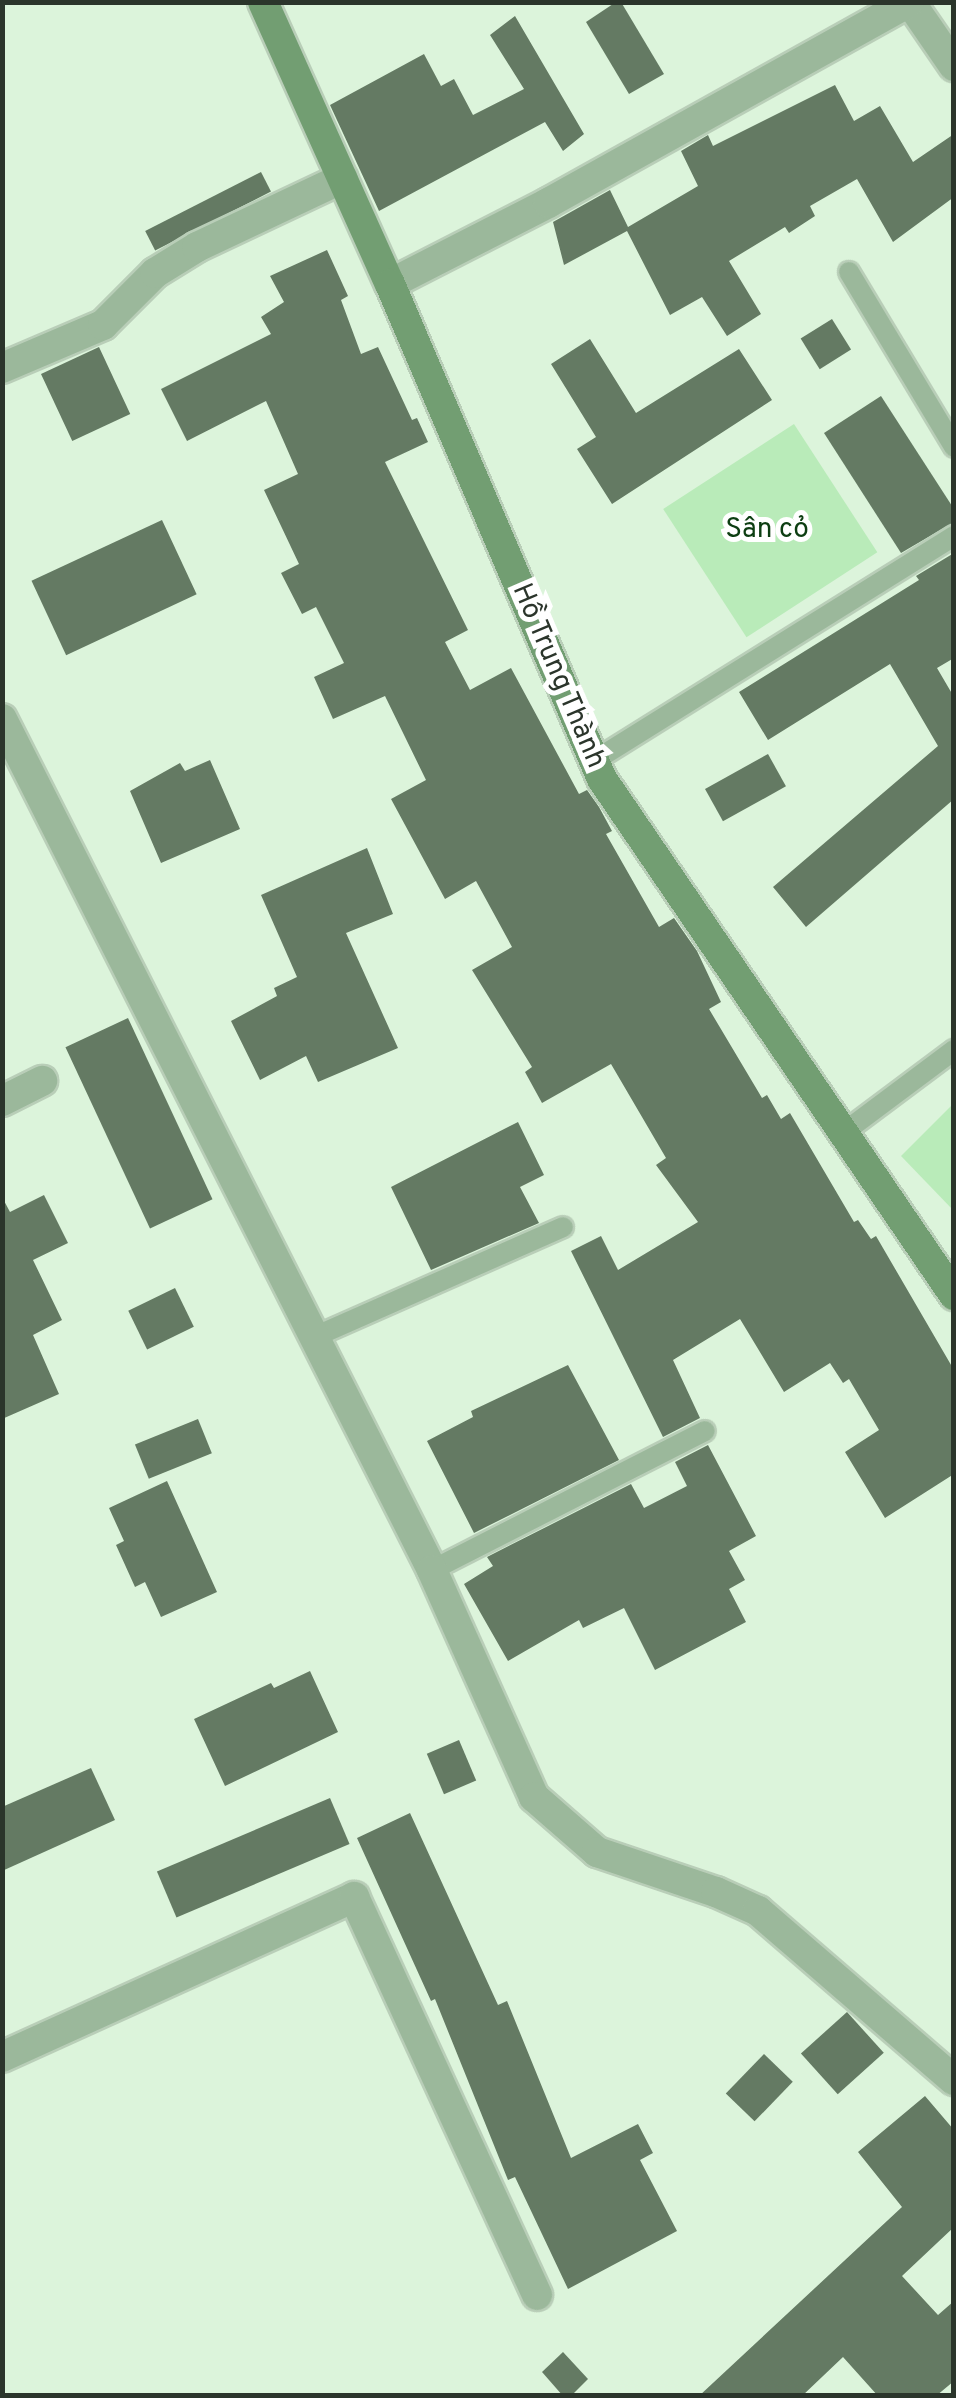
<!DOCTYPE html>
<html>
<head>
<meta charset="utf-8">
<style>
	body { margin:0 }
	#map { position:relative; width:956px; height:2398px; overflow:hidden; background:#dcf4db; font-family:Overpass,sans-serif }
	div>[style] { position:absolute }
	.green>* { inset:0; background:#b9ebb9; transform-origin:0 0 }
	.building>* { inset:0; background:#647a63; transform-origin:0 0 }
	.roads { filter:drop-shadow(2px 0 #b9ceb8) drop-shadow(-2px 0 #b9ceb8) drop-shadow(0 2px #b9ceb8) drop-shadow(0 -2px #b9ceb8) }
	.lane>* { height:20px; margin:-10px; padding:0 10px; transform-origin:10px; border-radius:10px; background:#9bb89b }
	.street>* { height:30px; margin:-15px; padding:0 15px; transform-origin:15px; border-radius:15px; background:#9bb89b }
	.secondary>* { height:30px; margin:-15px; padding:0 15px; transform-origin:15px; border-radius:15px; background:#729e72 }
	span { translate:-50% -50%; white-space:nowrap; text-align:center; line-height:1.15; -webkit-text-stroke:10px #fff; paint-order:stroke }
	.park-label { font-size:28px; color:#0d3e12 }
	.street-label { font-size:28px; color:#2b352b }
	.frame { position:absolute; inset:0; border:5px solid #2b352b; pointer-events:none }
</style>
</head>
<body>
<div id="map">
	<div class="green">
		<div style="left:794px;top:424px;width:153px;height:156px;rotate:57deg"></div>
		<div style="clip-path:polygon(953px 1104px,953px 1210px,901px 1156px)"></div>
	</div>
	<div class="building">
		<div style="clip-path:polygon(616px 2px,621px 2px,664px 74px,629px 94px,586px 22px)"></div>
		<div style="clip-path:polygon(515px 16px,584px 134px,563px 151px,545px 122px,379px 211px,330px 105px,424px 54px,441px 86px,454px 79px,473px 115px,524px 89px,490px 35px)"></div>
		<div style="clip-path:polygon(835px 85px,854px 121px,880px 106px,913px 162px,954px 134px,954px 197px,893px 242px,857px 179px,810px 206px,815px 216px,789px 233px,785px 227px,729px 261px,761px 314px,727px 336px,702px 297px,670px 315px,627px 231px,564px 265px,553px 222px,610px 190px,628px 227px,698px 186px,681px 151px,708px 135px,713px 146px)"></div>
		<div style="left:261px;top:172px;width:22px;height:130px;rotate:63deg"></div>
		<div style="clip-path:polygon(327px 250px,348px 296px,341px 300px,361px 354px,378px 347px,412px 420px,417px 418px,428px 442px,385px 462px,468px 630px,445px 642px,470px 690px,511px 668px,579px 794px,587px 790px,599px 807px,612px 831px,606px 834px,659px 927px,674px 918px,697px 951px,721px 1002px,709px 1009px,762px 1098px,767px 1095px,781px 1119px,790px 1113px,854px 1222px,858px 1220px,871px 1239px,876px 1236px,954px 1370px,954px 1474px,885px 1518px,845px 1452px,879px 1430px,849px 1379px,843px 1383px,830px 1363px,784px 1392px,740px 1319px,673px 1360px,700px 1418px,663px 1437px,571px 1251px,601px 1236px,618px 1270px,698px 1222px,656px 1165px,666px 1158px,611px 1064px,542px 1103px,525px 1072px,532px 1067px,472px 970px,512px 947px,476px 881px,445px 899px,391px 799px,426px 780px,385px 696px,333px 719px,314px 677px,344px 663px,316px 607px,302px 614px,281px 573px,299px 564px,264px 490px,298px 474px,266px 401px,187px 441px,161px 389px,271px 334px,261px 317px,284px 302px,270px 276px)"></div>
		<div style="left:832px;top:319px;width:36px;height:37px;rotate:58deg"></div>
		<div style="clip-path:polygon(590px 339px,636px 413px,739px 349px,772px 400px,612px 504px,577px 449px,596px 437px,551px 364px)"></div>
		<div style="left:99px;top:347px;width:74px;height:64px;rotate:65deg"></div>
		<div style="clip-path:polygon(881px 396px,954px 509px,954px 522px,901px 553px,824px 433px)"></div>
		<div style="left:162px;top:520px;width:82px;height:144px;rotate:65deg"></div>
		<div style="clip-path:polygon(954px 553px,954px 658px,937px 668px,954px 697px,954px 799px,806px 927px,773px 887px,938px 746px,890px 664px,768px 740px,739px 692px,919px 580px,916px 576px)"></div>
		<div style="left:768px;top:754px;width:37px;height:72px;rotate:61deg"></div>
		<div style="clip-path:polygon(210px 760px,240px 829px,161px 863px,130px 791px,180px 763px,185px 771px)"></div>
		<div style="clip-path:polygon(367px 848px,393px 914px,346px 933px,398px 1048px,318px 1082px,306px 1056px,260px 1080px,231px 1021px,277px 996px,274px 988px,297px 977px,261px 895px)"></div>
		<div style="left:128px;top:1018px;width:200px;height:69px;rotate:65deg"></div>
		<div style="clip-path:polygon(518px 1122px,544px 1175px,520px 1187px,539px 1223px,431px 1270px,391px 1187px)"></div>
		<div style="clip-path:polygon(44px 1195px,68px 1243px,33px 1260px,62px 1320px,33px 1335px,59px 1394px,2px 1419px,2px 1197px,10px 1212px)"></div>
		<div style="left:175px;top:1288px;width:43px;height:52px;rotate:64deg"></div>
		<div style="clip-path:polygon(568px 1365px,619px 1460px,474px 1533px,427px 1441px,473px 1417px,471px 1411px)"></div>
		<div style="left:198px;top:1419px;width:37px;height:68px;rotate:68deg"></div>
		<div style="clip-path:polygon(708px 1445px,756px 1536px,729px 1551px,745px 1580px,729px 1589px,746px 1622px,655px 1670px,624px 1608px,583px 1628px,579px 1620px,508px 1661px,464px 1584px,493px 1566px,487px 1557px,631px 1484px,644px 1508px,687px 1486px,675px 1462px)"></div>
		<div style="clip-path:polygon(167px 1481px,217px 1592px,161px 1617px,145px 1582px,135px 1587px,116px 1545px,124px 1541px,109px 1508px)"></div>
		<div style="clip-path:polygon(310px 1671px,338px 1732px,225px 1786px,194px 1719px,271px 1683px,274px 1688px)"></div>
		<div style="left:459px;top:1740px;width:44px;height:35px;rotate:67deg"></div>
		<div style="clip-path:polygon(91px 1768px,115px 1820px,2px 1871px,2px 1807px)"></div>
		<div style="left:330px;top:1798px;width:50px;height:188px;rotate:67deg"></div>
		<div style="clip-path:polygon(410px 1813px,498px 2005px,507px 2001px,571px 2158px,638px 2124px,653px 2153px,640px 2160px,677px 2231px,568px 2289px,515px 2177px,508px 2180px,435px 1999px,431px 2001px,357px 1838px)"></div>
		<div style="left:847px;top:2012px;width:55px;height:62px;rotate:48deg"></div>
		<div style="left:764px;top:2054px;width:40px;height:55px;rotate:44deg"></div>
		<div style="clip-path:polygon(925px 2096px,954px 2130px,954px 2227px,902px 2276px,938px 2315px,954px 2301px,954px 2381px,936px 2396px,878px 2396px,843px 2357px,802px 2396px,699px 2396px,902px 2207px,858px 2152px)"></div>
		<div style="clip-path:polygon(563px 2352px,588px 2379px,571px 2396px,563px 2396px,542px 2372px)"></div>
	</div>
	<div class="roads">
		<div class="lane">
			<div style="left:849px;top:272px;width:204px;rotate:59deg"></div>
			<div style="left:594px;top:761px;width:425px;rotate:-32deg"></div>
			<div style="left:843px;top:1133px;width:139px;rotate:-36.8deg"></div>
			<div style="left:314px;top:1337px;width:272px;rotate:-23.8deg"></div>
			<div style="left:432px;top:1570px;width:306px;rotate:-27deg"></div>
		</div>
		<div class="street">
			<div style="left:910px;top:2px;width:78px;rotate:55.5deg"></div>
			<div style="left:390px;top:284px;width:178px;rotate:-27.1deg"></div>
			<div style="left:548px;top:203px;width:413px;rotate:-29.1deg"></div>
			<div style="left:2px;top:368px;width:110px;rotate:-23.1deg"></div>
			<div style="left:103px;top:325px;width:74px;rotate:-45deg"></div>
			<div style="left:155px;top:273px;width:49px;rotate:-31.8deg"></div>
			<div style="left:197px;top:247px;width:161px;rotate:-25.3deg"></div>
			<div style="left:2px;top:719px;width:953px;rotate:63.19deg"></div>
			<div style="left:432px;top:1570px;width:249px;rotate:65.8deg"></div>
			<div style="left:534px;top:1797px;width:84px;rotate:41.1deg"></div>
			<div style="left:597px;top:1852px;width:126px;rotate:18.6deg"></div>
			<div style="left:716px;top:1892px;width:46px;rotate:24.3deg"></div>
			<div style="left:758px;top:1911px;width:259px;rotate:40.8deg"></div>
			<div style="left:2px;top:1101px;width:45px;rotate:-26.6deg"></div>
			<div style="left:2px;top:2057px;width:387px;rotate:-24.4deg"></div>
			<div style="left:354px;top:1897px;width:438px;rotate:65.3deg"></div>
		</div>
		<div class="secondary">
			<div style="left:263px;top:2px;width:309px;rotate:65.8deg"></div>
			<div style="left:390px;top:284px;width:538px;rotate:66.82deg"></div>
			<div style="left:602px;top:779px;width:625px;rotate:55.7deg"></div>
		</div>
	</div>
	<div class="park-label">
		<span style="left:767px;top:530px">Sân cỏ</span>
	</div>
	<div class="street-label">
		<span style="left:558px;top:676px;rotate:67deg">Hồ Trung Thành</span>
	</div>
	<div class="frame"></div>
</div>
</body>
</html>
